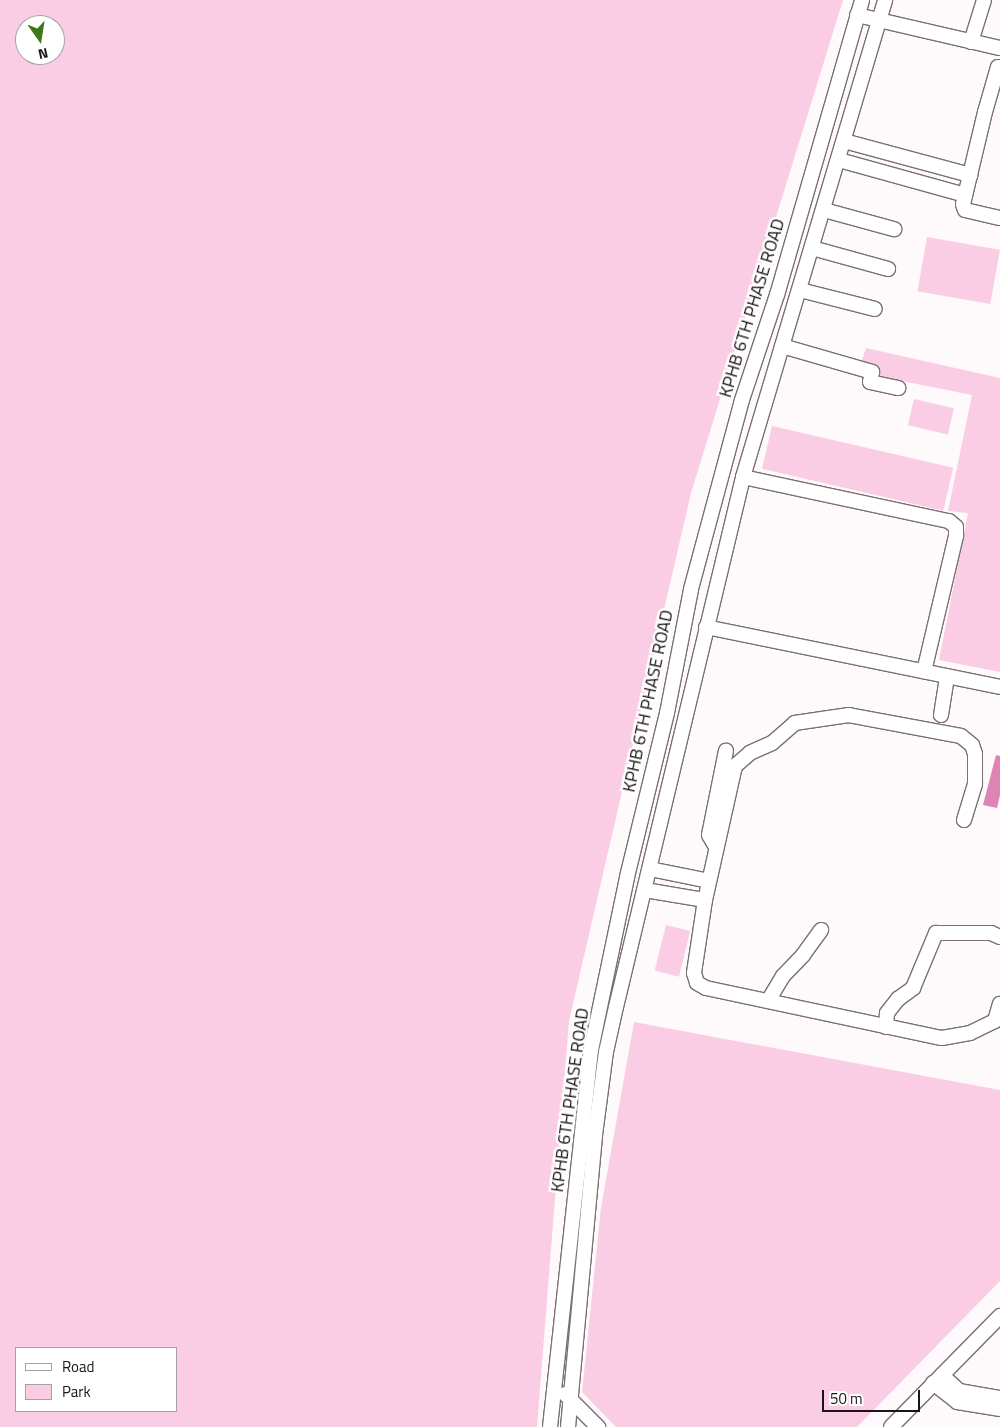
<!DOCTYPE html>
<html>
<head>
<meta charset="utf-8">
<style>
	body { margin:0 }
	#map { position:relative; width:1000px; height:1427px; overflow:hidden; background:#fef9fb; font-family:"Titillium Web",sans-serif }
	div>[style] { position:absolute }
	.green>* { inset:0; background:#facde4; transform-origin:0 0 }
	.water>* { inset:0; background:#de84b5 }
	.roads { filter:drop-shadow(1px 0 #796f74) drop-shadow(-1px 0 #796f74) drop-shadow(0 1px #796f74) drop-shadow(0 -1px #796f74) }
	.minor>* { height:14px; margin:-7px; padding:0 7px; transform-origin:7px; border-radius:7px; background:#fff }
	span { translate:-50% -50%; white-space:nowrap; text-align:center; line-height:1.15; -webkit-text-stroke:5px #fff; paint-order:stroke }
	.street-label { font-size:18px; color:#1a1618 }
	.legend { position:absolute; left:15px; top:1347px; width:162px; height:65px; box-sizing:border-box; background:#fff; border:1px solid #a3a2a3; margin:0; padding:6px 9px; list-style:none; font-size:15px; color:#1a1618 }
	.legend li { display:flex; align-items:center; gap:10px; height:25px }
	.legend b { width:25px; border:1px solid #a3a2a3 }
	.north { position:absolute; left:15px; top:15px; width:50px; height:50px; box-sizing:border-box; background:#fff; border:1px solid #a3a2a3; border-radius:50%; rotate:167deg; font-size:14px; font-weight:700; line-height:20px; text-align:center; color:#1a1618 }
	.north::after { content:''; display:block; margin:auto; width:18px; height:22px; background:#3b7a16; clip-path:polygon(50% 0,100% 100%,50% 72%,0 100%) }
	.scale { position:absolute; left:822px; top:1390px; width:98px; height:22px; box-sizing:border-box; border:2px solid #1a1618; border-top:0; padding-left:6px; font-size:15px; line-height:18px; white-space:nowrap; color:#1a1618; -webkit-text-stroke:4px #fff; paint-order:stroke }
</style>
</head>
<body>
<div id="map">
	<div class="green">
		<div style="clip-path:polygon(evenodd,0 0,843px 0,691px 493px,569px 1021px,537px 1427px,0 1427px,0 0,25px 25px,55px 25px,55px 55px,25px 55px,25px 25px,0 0,16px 1348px,176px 1348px,176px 1411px,16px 1411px,16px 1348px)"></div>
		<div style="left:927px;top:237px;width:74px;height:55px;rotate:10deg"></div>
		<div style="clip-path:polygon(866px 348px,1000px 378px,1000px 672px,939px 660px,968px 513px,948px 511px,972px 395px,877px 376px,878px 366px,861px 363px)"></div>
		<div style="left:914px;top:399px;width:41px;height:27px;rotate:13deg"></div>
		<div style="left:772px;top:426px;width:186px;height:44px;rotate:13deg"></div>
		<div style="left:666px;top:925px;width:25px;height:47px;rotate:14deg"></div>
		<div style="clip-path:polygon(634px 1022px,1000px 1090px,1000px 1281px,857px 1427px,616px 1427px,582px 1392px,601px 1208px)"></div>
	</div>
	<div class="water">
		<div style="clip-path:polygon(996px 755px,1000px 756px,1000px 795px,997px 808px,983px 805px)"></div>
	</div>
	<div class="roads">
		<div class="minor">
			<div style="left:857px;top:15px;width:147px;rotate:13deg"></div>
			<div style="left:971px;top:42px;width:44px;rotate:-72.8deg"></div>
			<div style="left:1000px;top:68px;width:2px;rotate:-153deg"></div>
			<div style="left:998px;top:67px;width:47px;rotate:106.1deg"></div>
			<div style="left:985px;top:112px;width:95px;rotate:103.4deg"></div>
			<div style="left:963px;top:204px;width:6px;rotate:72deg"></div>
			<div style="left:965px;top:210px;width:36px;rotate:13deg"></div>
			<div style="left:844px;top:141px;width:131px;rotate:15.1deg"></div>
			<div style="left:839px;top:160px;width:131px;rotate:15.5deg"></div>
			<div style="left:824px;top:210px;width:73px;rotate:15.2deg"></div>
			<div style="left:812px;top:248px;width:79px;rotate:15.4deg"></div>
			<div style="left:800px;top:290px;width:77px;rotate:14.2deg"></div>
			<div style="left:782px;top:346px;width:94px;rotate:16.1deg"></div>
			<div style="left:872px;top:372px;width:10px;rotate:101deg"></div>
			<div style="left:870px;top:382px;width:29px;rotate:12deg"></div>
			<div style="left:743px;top:477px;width:211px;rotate:12.1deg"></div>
			<div style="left:949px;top:521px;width:9px;rotate:41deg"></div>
			<div style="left:956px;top:527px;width:9px;rotate:90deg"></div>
			<div style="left:956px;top:536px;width:139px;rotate:103.3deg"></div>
			<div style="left:706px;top:627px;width:300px;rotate:11.5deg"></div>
			<div style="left:941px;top:715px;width:39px;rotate:-81deg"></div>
			<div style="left:964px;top:820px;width:38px;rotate:-73deg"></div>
			<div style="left:975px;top:784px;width:30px;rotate:-90deg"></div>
			<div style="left:975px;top:754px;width:9px;rotate:-108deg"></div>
			<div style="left:972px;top:745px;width:14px;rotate:-141deg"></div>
			<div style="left:961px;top:736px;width:114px;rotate:-169.4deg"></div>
			<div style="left:849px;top:715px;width:55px;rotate:171.6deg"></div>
			<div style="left:795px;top:723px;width:30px;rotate:139deg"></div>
			<div style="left:772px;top:743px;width:24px;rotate:156deg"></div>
			<div style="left:750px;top:753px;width:20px;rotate:139deg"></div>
			<div style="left:735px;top:766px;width:137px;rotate:102.6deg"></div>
			<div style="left:705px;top:900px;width:74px;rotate:98.6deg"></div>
			<div style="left:694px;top:973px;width:10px;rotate:73deg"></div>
			<div style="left:697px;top:983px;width:10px;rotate:29deg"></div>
			<div style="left:706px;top:988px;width:241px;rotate:12deg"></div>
			<div style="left:942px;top:1038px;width:28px;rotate:-10deg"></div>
			<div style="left:970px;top:1033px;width:28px;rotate:-26deg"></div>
			<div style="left:995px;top:1021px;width:18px;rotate:-74deg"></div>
			<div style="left:716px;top:847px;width:14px;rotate:-120deg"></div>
			<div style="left:709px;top:835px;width:86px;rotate:-78.6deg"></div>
			<div style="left:650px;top:869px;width:60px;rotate:11.5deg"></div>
			<div style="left:645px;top:890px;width:61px;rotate:9.5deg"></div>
			<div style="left:768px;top:1001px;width:29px;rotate:-59deg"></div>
			<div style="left:783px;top:976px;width:29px;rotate:-46deg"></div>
			<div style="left:803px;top:955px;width:31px;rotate:-54deg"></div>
			<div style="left:886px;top:1027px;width:14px;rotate:-86deg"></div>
			<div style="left:887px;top:1013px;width:18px;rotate:-52deg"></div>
			<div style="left:898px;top:999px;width:19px;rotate:-36deg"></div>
			<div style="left:913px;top:988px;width:60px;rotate:-67.3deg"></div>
			<div style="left:936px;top:933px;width:55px"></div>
			<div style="left:991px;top:933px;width:10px;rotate:24deg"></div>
			<div style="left:942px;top:1375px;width:23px;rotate:43deg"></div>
			<div style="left:959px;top:1391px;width:42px;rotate:9.7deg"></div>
			<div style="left:933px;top:1383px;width:31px;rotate:38deg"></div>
			<div style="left:957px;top:1402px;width:44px;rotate:9.2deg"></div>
			<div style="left:565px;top:1394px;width:47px;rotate:45deg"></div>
			<div style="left:550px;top:1427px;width:379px;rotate:-83.8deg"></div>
			<div style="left:591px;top:1050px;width:177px;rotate:-78.2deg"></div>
			<div style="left:627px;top:877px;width:169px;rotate:-76.3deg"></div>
			<div style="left:667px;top:713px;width:126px;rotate:-79deg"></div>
			<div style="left:691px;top:589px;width:196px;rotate:-74.9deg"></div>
			<div style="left:742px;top:400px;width:111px;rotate:-71.6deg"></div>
			<div style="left:777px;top:295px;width:307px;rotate:-73.9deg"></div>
			<div style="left:568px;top:1427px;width:293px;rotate:-84.7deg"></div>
			<div style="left:595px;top:1135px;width:84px;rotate:-82.5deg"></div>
			<div style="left:606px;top:1052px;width:46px;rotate:-77.5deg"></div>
			<div style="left:616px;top:1007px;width:545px;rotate:-76.52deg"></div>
			<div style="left:743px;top:477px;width:498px;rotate:-73.4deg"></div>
			<div style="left:891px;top:1427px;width:156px;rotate:-45.5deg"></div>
		</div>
	</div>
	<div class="street-label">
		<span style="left:752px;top:308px;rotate:-73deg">KPHB 6TH PHASE ROAD</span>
		<span style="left:648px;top:701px;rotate:-78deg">KPHB 6TH PHASE ROAD</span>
		<span style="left:570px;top:1100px;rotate:-82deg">KPHB 6TH PHASE ROAD</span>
	</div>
	<ul class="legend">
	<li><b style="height:6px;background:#fff"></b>Road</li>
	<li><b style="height:14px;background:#facde4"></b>Park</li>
	</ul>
	<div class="north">N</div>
	<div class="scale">50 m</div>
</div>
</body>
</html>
